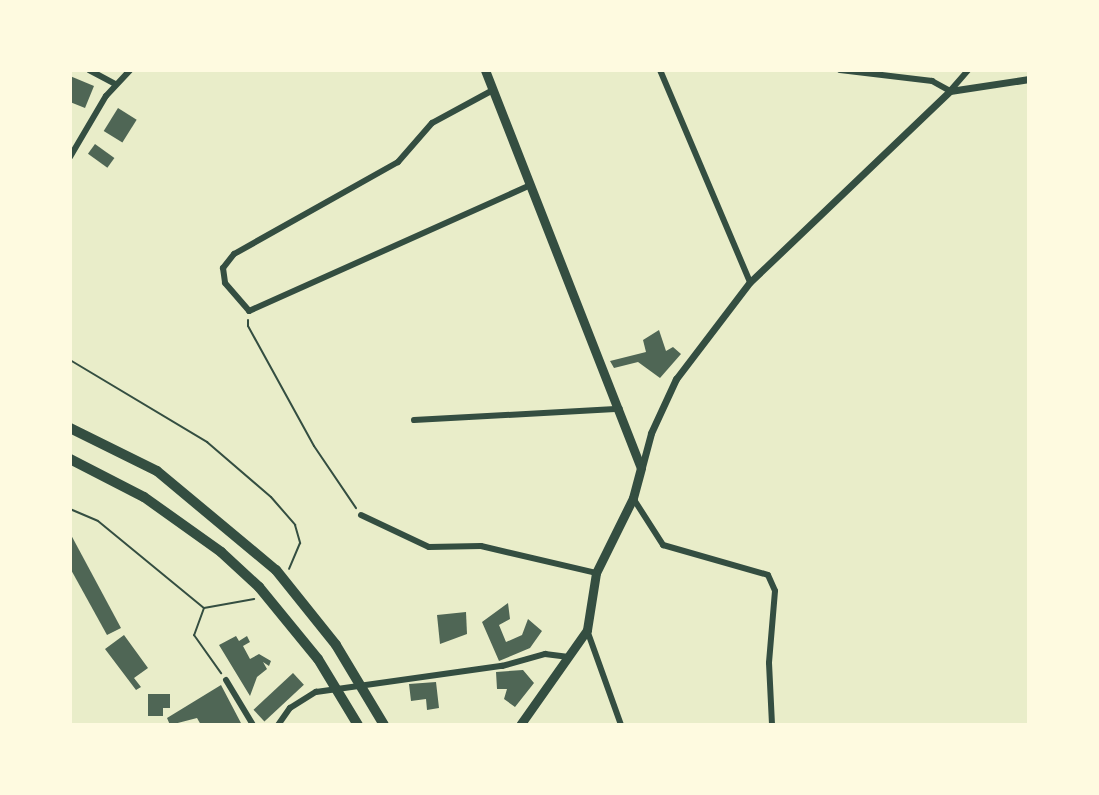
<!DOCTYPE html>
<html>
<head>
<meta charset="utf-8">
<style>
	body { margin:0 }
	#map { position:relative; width:1099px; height:795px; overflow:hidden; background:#e9edc9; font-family:Lato,sans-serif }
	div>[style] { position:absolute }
	.building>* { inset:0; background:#4f6655; transform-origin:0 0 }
	.path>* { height:2px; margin:-1px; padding:0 1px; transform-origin:1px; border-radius:1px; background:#344e41 }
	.minor>* { height:6px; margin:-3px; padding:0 3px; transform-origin:3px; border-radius:3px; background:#344e41 }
	.tertiary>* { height:7px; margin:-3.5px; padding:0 3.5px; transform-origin:3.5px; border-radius:3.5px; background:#344e41 }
	.secondary>* { height:9px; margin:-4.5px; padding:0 4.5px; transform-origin:4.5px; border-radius:4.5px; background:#344e41 }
	.motorway>* { height:10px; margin:-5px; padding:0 5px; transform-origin:5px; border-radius:5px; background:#344e41 }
	span { translate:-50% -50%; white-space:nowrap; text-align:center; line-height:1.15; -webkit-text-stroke:5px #fefae0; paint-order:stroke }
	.frame { position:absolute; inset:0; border:72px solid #fefae0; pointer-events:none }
</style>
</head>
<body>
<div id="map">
	<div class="building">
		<div style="clip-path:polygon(70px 76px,94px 86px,85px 108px,70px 102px)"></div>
		<div style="left:118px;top:108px;width:22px;height:27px;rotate:32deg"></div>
		<div style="left:95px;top:144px;width:24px;height:12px;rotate:36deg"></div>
		<div style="clip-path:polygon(659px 330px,666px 351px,673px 347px,681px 354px,660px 378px,638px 362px,614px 368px,610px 361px,646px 352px,643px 340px)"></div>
		<div style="clip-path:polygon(70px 533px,121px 628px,107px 635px,70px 568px)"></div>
		<div style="clip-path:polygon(508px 603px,510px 619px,499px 625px,506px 642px,522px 635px,528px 619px,542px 631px,530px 648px,499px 661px,482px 622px)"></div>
		<div style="clip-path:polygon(466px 612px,467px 634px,440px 644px,437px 615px)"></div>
		<div style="clip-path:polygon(124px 635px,148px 668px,134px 678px,141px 687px,136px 690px,105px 649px)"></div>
		<div style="clip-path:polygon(236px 636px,239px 641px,247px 636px,250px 642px,243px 646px,250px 659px,259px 654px,271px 661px,269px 666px,263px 662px,267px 669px,257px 677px,250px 696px,219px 645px)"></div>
		<div style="clip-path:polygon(523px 670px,534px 683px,515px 707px,504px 699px,507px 689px,497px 689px,496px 672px)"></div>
		<div style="left:293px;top:673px;width:16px;height:54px;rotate:47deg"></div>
		<div style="clip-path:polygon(436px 682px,439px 708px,427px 710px,426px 699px,411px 701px,409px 684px)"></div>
		<div style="clip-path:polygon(221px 685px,242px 725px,201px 725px,197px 718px,170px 725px,167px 718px)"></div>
		<div style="clip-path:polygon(148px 694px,170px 694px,170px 708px,163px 708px,163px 716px,148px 716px)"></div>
	</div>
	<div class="path">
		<div style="left:248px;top:320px;width:6px;rotate:90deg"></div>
		<div style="left:248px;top:326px;width:137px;rotate:61.2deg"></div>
		<div style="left:314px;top:446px;width:75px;rotate:55.9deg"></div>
		<div style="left:70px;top:360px;width:160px;rotate:30.9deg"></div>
		<div style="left:207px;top:442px;width:84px;rotate:40.7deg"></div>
		<div style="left:271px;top:497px;width:37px;rotate:49deg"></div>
		<div style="left:295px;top:525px;width:19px;rotate:74deg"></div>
		<div style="left:300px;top:543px;width:28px;rotate:113deg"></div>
		<div style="left:70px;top:509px;width:30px;rotate:23deg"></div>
		<div style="left:98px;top:521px;width:137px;rotate:39.4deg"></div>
		<div style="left:204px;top:608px;width:29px;rotate:110deg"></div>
		<div style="left:194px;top:635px;width:47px;rotate:54.6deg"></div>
		<div style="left:204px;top:608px;width:51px;rotate:-10.2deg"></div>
	</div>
	<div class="minor">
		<div style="left:89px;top:70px;width:30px;rotate:28deg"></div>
		<div style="left:660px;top:70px;width:230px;rotate:67deg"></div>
		<div style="left:840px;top:70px;width:93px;rotate:6.8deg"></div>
		<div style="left:932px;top:81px;width:21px;rotate:29deg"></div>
		<div style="left:950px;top:91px;width:28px;rotate:-49deg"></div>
		<div style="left:493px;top:90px;width:69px;rotate:151.6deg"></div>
		<div style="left:432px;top:123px;width:52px;rotate:131.1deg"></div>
		<div style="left:398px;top:162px;width:188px;rotate:150.7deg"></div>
		<div style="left:234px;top:254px;width:18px;rotate:128deg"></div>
		<div style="left:223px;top:268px;width:15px;rotate:82deg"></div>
		<div style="left:225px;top:283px;width:37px;rotate:49deg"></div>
		<div style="left:249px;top:311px;width:309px;rotate:-24.1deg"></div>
		<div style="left:70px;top:157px;width:71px;rotate:-59.5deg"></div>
		<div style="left:106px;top:96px;width:35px;rotate:-47deg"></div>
		<div style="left:414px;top:420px;width:206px;rotate:-3.1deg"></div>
		<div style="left:633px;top:498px;width:56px;rotate:57.4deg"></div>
		<div style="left:663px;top:545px;width:109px;rotate:15.9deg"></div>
		<div style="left:768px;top:575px;width:17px;rotate:66deg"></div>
		<div style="left:775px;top:591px;width:72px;rotate:94.8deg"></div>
		<div style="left:769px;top:663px;width:62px;rotate:87.2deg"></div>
		<div style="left:361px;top:515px;width:75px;rotate:25.2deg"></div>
		<div style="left:429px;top:547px;width:52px;rotate:-1.1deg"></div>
		<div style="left:481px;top:546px;width:118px;rotate:13.2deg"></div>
		<div style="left:587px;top:630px;width:101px;rotate:70.3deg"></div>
		<div style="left:226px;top:680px;width:52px;rotate:59deg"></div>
		<div style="left:278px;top:725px;width:21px;rotate:-55deg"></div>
		<div style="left:290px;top:708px;width:31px;rotate:-32deg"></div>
		<div style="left:316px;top:692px;width:188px;rotate:-8deg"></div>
		<div style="left:502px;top:666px;width:45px;rotate:-15.6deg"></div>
		<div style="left:545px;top:654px;width:24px;rotate:7deg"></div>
	</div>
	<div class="tertiary">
		<div style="left:642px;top:467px;width:35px;rotate:-75deg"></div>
		<div style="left:651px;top:433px;width:60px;rotate:-65.2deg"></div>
		<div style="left:676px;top:379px;width:122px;rotate:-52.7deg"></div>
		<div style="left:750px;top:282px;width:277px;rotate:-43.7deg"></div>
		<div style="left:950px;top:91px;width:80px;rotate:-8.6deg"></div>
	</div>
	<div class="secondary">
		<div style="left:485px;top:70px;width:427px;rotate:68.6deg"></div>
		<div style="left:641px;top:468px;width:31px;rotate:105deg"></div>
		<div style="left:633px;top:498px;width:84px;rotate:116.3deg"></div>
		<div style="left:596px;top:573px;width:58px;rotate:99deg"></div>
		<div style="left:587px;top:630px;width:116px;rotate:125.2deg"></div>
	</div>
	<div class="motorway">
		<div style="left:70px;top:428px;width:97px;rotate:26.3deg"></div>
		<div style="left:157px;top:471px;width:155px;rotate:39.8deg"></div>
		<div style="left:276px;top:570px;width:96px;rotate:51.3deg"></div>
		<div style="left:336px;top:645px;width:93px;rotate:59deg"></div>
		<div style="left:70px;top:459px;width:83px;rotate:27.2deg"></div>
		<div style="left:144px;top:497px;width:95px;rotate:35.5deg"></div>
		<div style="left:221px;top:552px;width:52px;rotate:42.6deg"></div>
		<div style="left:259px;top:587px;width:93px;rotate:50.7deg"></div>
		<div style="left:318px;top:659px;width:77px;rotate:58.8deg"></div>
	</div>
	<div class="frame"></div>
</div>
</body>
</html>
